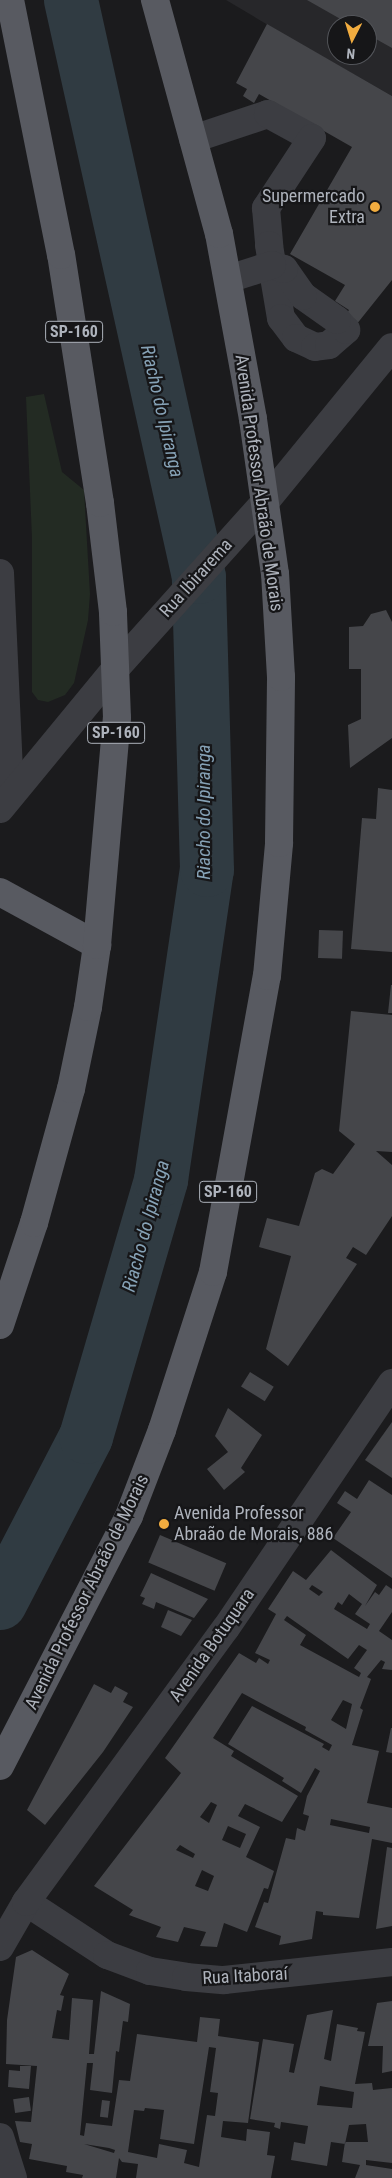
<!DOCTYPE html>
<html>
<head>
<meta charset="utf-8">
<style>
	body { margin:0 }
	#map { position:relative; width:392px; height:2178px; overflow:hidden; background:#1b1b1d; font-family:"Roboto Condensed",sans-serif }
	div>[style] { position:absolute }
	.built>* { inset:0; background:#27272a }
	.green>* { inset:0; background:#232b23 }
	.river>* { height:54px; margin:-27px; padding:0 27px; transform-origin:27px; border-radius:27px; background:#303b42 }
	.building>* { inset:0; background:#45464a; transform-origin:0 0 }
	.minor>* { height:28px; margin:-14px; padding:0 14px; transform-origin:14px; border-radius:14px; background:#3c3d42 }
	.major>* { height:28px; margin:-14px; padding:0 14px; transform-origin:14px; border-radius:14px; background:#585a61 }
	.dots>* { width:14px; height:14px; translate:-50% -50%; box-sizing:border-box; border:2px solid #161618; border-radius:50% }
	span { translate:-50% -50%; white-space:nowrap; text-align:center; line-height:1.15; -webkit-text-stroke:4.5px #161618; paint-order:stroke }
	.shield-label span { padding:1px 4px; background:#161618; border:1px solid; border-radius:4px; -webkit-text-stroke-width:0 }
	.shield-label { font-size:16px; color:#aeb3bc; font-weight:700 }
	.poi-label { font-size:18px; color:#aeb3bc }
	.right { translate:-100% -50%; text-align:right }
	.left { translate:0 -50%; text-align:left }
	.street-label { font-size:18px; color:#aeb3bc }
	.water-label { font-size:19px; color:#86a2b6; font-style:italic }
	.north { position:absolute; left:327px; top:15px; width:50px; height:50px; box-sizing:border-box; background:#161618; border:1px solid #53555a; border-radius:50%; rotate:185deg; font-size:14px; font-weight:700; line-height:20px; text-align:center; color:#aeb3bc }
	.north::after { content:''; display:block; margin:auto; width:18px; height:22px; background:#f1ac3f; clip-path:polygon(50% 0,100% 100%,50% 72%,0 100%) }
</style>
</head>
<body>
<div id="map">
	<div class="built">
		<div style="clip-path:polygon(evenodd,226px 0,392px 0,392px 96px,290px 38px,226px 0,337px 25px,367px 25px,367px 55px,337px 55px,337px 25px)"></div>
	</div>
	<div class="green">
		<div style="clip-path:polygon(44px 394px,62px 472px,84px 490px,90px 594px,88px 620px,74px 683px,65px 695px,48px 702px,38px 700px,32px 692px,32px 538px,26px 397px)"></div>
	</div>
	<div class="river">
		<div style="left:0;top:1603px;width:187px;rotate:-62.6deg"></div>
		<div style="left:86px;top:1437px;width:268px;rotate:-73.7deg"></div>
		<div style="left:161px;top:1180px;width:313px;rotate:-81.6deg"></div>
		<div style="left:207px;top:870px;width:293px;rotate:-91.6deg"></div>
		<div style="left:199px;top:577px;width:591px;rotate:-102.51deg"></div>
	</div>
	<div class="building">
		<div style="clip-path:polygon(307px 0,392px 0,392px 48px,367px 34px,367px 25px,351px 25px)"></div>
		<div style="clip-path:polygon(267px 24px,392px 96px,392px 280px,356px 325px,344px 317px,349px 310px,335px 301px,345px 285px,290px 254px,352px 147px,259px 94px,254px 103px,243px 96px,247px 89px,236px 83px)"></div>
		<div style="clip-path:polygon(386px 610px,392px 622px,392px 738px,350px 768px,348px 725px,361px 719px,361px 669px,349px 669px,349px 627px,363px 626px,371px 614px)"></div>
		<div style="clip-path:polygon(378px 788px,392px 790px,392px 952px,351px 949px,362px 818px,376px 819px)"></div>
		<div style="left:319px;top:930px;width:24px;height:28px;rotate:2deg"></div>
		<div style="clip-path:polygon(391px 985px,392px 985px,392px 1013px,388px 1013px)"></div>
		<div style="clip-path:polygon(351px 1011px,392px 1015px,392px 1152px,376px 1151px,392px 1165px,392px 1216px,366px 1255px,353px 1247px,346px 1258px,357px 1264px,288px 1366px,266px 1349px,291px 1256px,259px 1247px,267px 1218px,299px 1226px,315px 1173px,322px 1169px,333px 1174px,355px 1144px,339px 1131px)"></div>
		<div style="left:250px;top:1372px;width:28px;height:17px;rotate:32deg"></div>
		<div style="clip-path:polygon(228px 1408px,262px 1435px,241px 1468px,245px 1472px,224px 1490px,207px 1469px,228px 1452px,215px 1436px)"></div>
		<div style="clip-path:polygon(392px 1422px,392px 1478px,365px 1460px)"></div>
		<div style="clip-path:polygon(369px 1480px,392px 1495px,392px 1578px,333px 1538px,351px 1512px,337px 1503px,345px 1491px,357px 1499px)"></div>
		<div style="left:160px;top:1535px;width:72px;height:30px;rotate:23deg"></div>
		<div style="clip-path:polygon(evenodd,331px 1550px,377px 1585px,365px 1606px,375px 1592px,379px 1595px,386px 1585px,392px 1589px,392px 1612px,379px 1631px,392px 1640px,392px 1670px,382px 1669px,385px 1662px,381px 1660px,367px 1677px,371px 1679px,360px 1708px,363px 1710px,352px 1745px,379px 1751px,367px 1803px,392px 1808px,392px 1843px,372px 1839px,359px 1918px,323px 1915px,323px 1912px,316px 1911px,312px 1939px,279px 1945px,281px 1936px,255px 1927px,264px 1902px,268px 1903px,286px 1838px,295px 1840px,297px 1828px,305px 1831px,309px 1816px,303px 1814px,307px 1796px,320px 1771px,315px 1768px,301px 1793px,282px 1781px,284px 1778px,228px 1744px,252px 1706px,324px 1744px,322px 1747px,329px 1751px,332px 1745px,305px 1730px,306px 1727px,242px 1693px,213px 1738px,234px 1751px,231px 1756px,298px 1796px,282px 1822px,245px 1804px,238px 1816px,260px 1827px,246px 1857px,274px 1871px,268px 1889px,264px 1888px,247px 1932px,224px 1923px,217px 1947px,200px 1946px,206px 1932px,184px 1927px,178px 1942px,156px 1937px,161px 1927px,129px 1915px,133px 1910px,94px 1886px,181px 1773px,165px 1758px,239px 1653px,256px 1663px,259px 1658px,268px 1664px,270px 1660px,255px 1653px,276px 1614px,268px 1609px,293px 1571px,306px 1580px,331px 1550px,312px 1585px,323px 1592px,319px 1596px,309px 1589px,312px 1585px,331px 1550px,349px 1594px,362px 1604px,355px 1614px,370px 1624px,367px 1629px,334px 1609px,338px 1602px,342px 1605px,349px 1594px,331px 1550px,287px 1616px,348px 1659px,359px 1645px,367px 1650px,354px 1668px,361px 1673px,359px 1677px,300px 1645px,306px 1635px,284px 1620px,287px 1616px,331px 1550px,343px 1700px,352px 1704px,346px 1729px,331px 1720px,343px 1700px,331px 1550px,211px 1802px,217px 1805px,209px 1823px,200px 1817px,211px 1802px,331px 1550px,331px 1819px,370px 1827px,369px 1833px,330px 1825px,331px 1819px,331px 1550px,228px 1826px,246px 1834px,240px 1848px,222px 1840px,228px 1826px,331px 1550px,180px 1845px,195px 1854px,193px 1858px,176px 1850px,180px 1845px,331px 1550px,202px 1870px,214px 1876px,208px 1891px,195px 1886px,202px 1870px)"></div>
		<div style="clip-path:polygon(151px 1573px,208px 1599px,194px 1618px,156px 1602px,154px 1609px,142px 1604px,145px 1598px,140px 1596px)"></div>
		<div style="clip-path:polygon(168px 1610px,192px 1620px,181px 1636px,161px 1627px)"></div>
		<div style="clip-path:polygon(94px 1684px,111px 1693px,115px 1686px,128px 1693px,123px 1702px,133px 1707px,103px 1752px,45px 1825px,27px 1810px)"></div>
		<div style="clip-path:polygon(391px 1728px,392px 1728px,392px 1753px,386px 1752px)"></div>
		<div style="clip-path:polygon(387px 1847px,392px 1848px,392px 1926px,376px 1929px)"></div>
		<div style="clip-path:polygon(evenodd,32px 1950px,69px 1974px,60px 1995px,64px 1996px,61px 2011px,57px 2010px,52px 2038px,69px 2040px,72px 1998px,93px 2000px,89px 2054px,94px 2054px,101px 1991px,130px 2004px,128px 2022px,123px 2021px,119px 2052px,116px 2051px,112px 2093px,90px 2090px,93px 2063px,87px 2063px,80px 2135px,84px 2136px,86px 2123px,112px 2126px,119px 2080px,130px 2081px,137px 2034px,197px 2042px,200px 2017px,220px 2019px,218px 2036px,259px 2042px,248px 2123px,223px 2121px,221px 2137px,246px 2141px,247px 2129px,270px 2132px,267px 2155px,275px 2156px,271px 2178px,136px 2178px,138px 2164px,122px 2162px,119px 2158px,116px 2178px,82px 2178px,83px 2175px,66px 2172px,67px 2166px,29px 2159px,32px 2144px,20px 2142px,15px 2121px,31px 2122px,37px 2066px,6px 2064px,7px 2020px,16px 1957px,32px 1950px,209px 2047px,216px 2048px,210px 2092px,218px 2093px,215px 2116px,207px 2115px,199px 2167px,184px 2163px,187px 2150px,159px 2144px,157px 2158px,128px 2152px,134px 2110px,144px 2111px,145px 2108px,164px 2110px,160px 2139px,194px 2144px,209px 2047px,32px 1950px,84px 2144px,109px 2148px,115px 2150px,114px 2153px,84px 2144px)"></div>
		<div style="clip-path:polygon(392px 2001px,392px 2071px,382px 2073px,383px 2046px,368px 2046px,377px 2003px)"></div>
		<div style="clip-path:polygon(evenodd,333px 2010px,324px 2059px,331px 2061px,337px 2024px,358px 2028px,357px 2031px,365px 2032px,355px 2084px,372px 2083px,373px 2090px,392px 2088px,392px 2163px,366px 2160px,366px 2165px,392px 2169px,392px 2178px,355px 2178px,360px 2165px,342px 2162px,345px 2142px,368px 2142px,366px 2124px,349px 2125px,345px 2144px,331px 2142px,327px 2166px,291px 2160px,294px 2142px,305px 2144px,308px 2126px,281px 2122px,280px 2129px,274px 2127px,275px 2123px,250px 2119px,263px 2039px,294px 2044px,289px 2072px,294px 2073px,307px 2015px,333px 2010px,320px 2086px,354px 2092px,352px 2108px,317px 2105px,320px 2086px)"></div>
		<div style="clip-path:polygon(20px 2066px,31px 2066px,29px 2089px,8px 2087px,9px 2070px,20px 2071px)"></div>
		<div style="left:29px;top:2097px;width:14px;height:16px;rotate:82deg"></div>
		<div style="left:102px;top:2100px;width:8px;height:17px;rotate:7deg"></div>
	</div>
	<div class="minor">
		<div style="left:193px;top:139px;width:79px;rotate:-18.4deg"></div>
		<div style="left:268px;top:114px;width:50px;rotate:28.6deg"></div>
		<div style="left:312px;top:138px;width:84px;rotate:123.3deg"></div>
		<div style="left:266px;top:208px;width:37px;rotate:85deg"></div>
		<div style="left:269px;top:245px;width:20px;rotate:81deg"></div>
		<div style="left:272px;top:265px;width:54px;rotate:80.4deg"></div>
		<div style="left:281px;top:318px;width:25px;rotate:53deg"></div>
		<div style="left:296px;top:338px;width:21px;rotate:25deg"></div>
		<div style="left:315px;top:347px;width:14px;rotate:-8deg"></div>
		<div style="left:329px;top:345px;width:23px;rotate:-41deg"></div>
		<div style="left:346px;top:330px;width:13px;rotate:-132deg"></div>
		<div style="left:337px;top:320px;width:42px;rotate:-144.8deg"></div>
		<div style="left:303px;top:296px;width:33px;rotate:-125deg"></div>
		<div style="left:284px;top:269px;width:13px;rotate:-162deg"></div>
		<div style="left:272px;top:265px;width:46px;rotate:162.3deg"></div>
		<div style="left:0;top:573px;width:223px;rotate:87.4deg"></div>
		<div style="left:0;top:809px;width:184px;rotate:-50.5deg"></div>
		<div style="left:117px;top:667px;width:222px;rotate:-48.1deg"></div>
		<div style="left:265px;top:502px;width:200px;rotate:-50.7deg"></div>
		<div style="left:26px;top:1902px;width:97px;rotate:33.2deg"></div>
		<div style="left:107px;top:1955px;width:46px;rotate:20.4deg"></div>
		<div style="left:150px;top:1971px;width:36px;rotate:9deg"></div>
		<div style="left:186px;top:1977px;width:38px;rotate:5deg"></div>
		<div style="left:224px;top:1980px;width:169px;rotate:-6.1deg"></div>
		<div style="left:0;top:1947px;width:52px;rotate:-60deg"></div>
		<div style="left:26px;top:1902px;width:339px;rotate:-53.9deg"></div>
		<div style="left:226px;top:1628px;width:296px;rotate:-55.9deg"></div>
		<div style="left:0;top:2137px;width:43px;rotate:72.4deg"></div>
	</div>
	<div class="major">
		<div style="left:0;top:892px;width:111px;rotate:28.7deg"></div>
		<div style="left:0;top:1325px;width:108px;rotate:-71.6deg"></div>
		<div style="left:34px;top:1223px;width:139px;rotate:-74.6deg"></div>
		<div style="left:71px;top:1089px;width:84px;rotate:-78.3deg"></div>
		<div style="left:88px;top:1007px;width:63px;rotate:-81.7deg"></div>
		<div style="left:97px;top:945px;width:228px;rotate:-85deg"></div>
		<div style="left:117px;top:718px;width:106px;rotate:-92.2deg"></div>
		<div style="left:113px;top:612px;width:110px;rotate:-96.8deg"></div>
		<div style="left:100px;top:503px;width:251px;rotate:-98.9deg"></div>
		<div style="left:61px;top:255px;width:260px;rotate:-101.3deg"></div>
		<div style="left:0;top:1766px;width:281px;rotate:-62.7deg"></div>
		<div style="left:129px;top:1516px;width:92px;rotate:-69deg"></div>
		<div style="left:162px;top:1430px;width:166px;rotate:-72.1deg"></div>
		<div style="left:213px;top:1272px;width:301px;rotate:-79.7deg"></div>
		<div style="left:267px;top:976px;width:134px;rotate:-84.8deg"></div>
		<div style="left:279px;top:843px;width:166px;rotate:-89.3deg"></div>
		<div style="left:281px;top:677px;width:103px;rotate:-93.3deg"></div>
		<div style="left:275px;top:574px;width:157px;rotate:-98.1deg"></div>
		<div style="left:253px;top:419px;width:188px;rotate:-100.4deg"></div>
		<div style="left:219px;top:234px;width:243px;rotate:-105.3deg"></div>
	</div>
	<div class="dots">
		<div style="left:375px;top:207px;background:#f1ac3f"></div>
		<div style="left:164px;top:1524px;background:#f1ac3f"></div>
	</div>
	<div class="shield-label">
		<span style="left:74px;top:332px">SP-160</span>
		<span style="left:116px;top:733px">SP-160</span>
		<span style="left:228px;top:1192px">SP-160</span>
	</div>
	<div class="poi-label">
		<span class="right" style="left:365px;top:207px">Supermercado<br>Extra</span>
		<span class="left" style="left:174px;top:1524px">Avenida Professor<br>Abraão de Morais, 886</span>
	</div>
	<div class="street-label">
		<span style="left:259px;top:483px;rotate:82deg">Avenida Professor Abraão de Morais</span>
		<span style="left:196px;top:578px;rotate:-48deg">Rua Ibirarema</span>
		<span style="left:87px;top:1592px;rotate:-64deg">Avenida Professor Abraão de Morais</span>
		<span style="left:212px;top:1645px;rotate:-55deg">Avenida Botuquara</span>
		<span style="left:245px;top:1976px;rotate:-3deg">Rua Itaboraí</span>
	</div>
	<div class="water-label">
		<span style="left:162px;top:411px;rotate:77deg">Riacho do Ipiranga</span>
		<span style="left:204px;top:812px;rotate:-90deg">Riacho do Ipiranga</span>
		<span style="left:146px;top:1226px;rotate:-75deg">Riacho do Ipiranga</span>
	</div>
	<div class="north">N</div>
</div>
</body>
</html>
